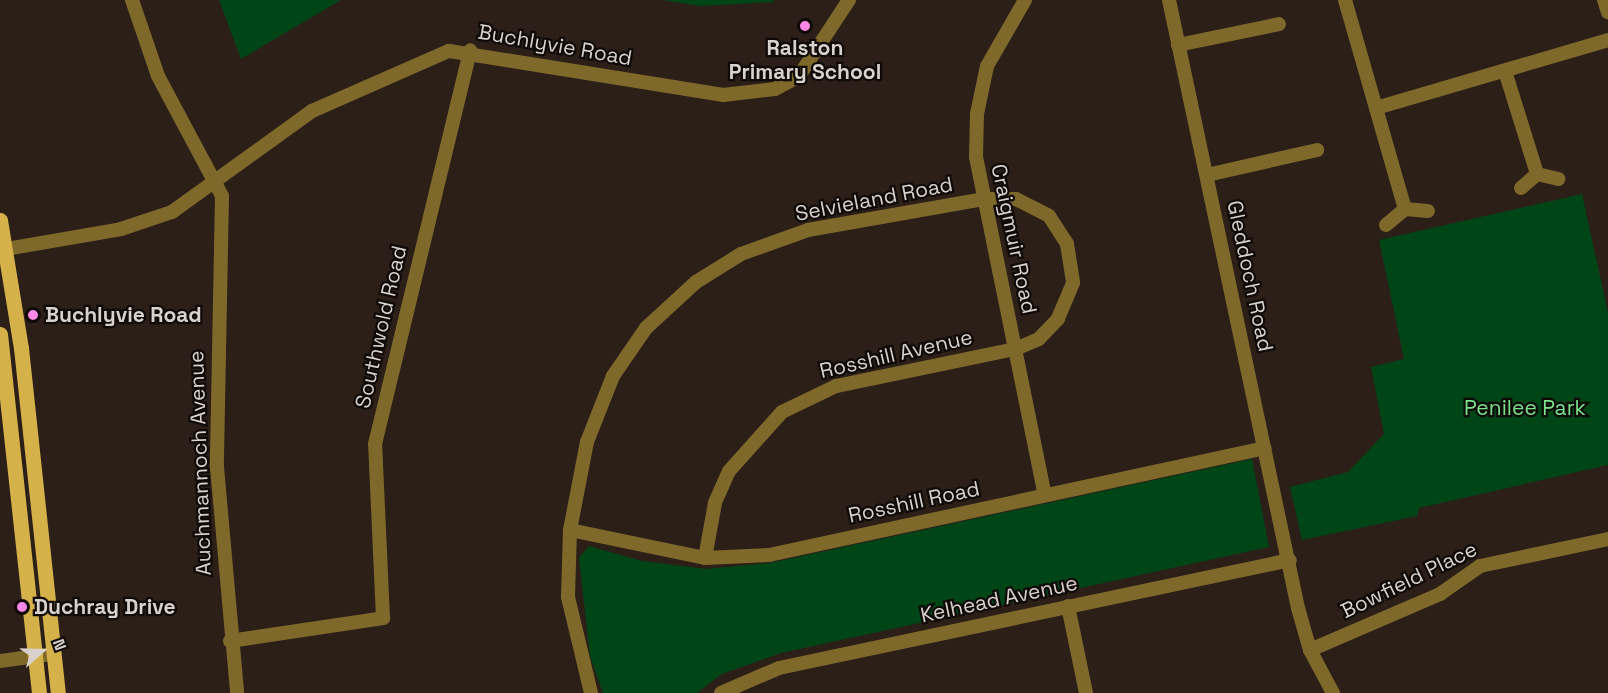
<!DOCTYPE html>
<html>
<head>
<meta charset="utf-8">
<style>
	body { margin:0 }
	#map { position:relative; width:1608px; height:693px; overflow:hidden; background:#2b1f18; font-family:"Space Grotesk",sans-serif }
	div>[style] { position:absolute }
	.green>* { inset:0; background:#004516 }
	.minor>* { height:14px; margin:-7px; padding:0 7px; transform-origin:7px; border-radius:7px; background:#7e692b }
	.major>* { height:15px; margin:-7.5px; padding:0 7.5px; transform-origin:7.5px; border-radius:7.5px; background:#d4b149 }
	.dots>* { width:16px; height:16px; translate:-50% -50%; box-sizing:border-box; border:3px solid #0f0a07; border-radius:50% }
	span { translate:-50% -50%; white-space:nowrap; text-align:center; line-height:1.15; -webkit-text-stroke:4.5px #0f0a07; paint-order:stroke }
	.street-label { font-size:21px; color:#d9d1cc }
	.poi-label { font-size:21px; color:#d9d1cc; font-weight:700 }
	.left { translate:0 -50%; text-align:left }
	.park-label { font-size:21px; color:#7ae48c }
	.north { position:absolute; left:12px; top:621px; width:60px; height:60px; -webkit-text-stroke:4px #0f0a07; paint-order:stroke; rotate:70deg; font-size:16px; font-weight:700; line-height:24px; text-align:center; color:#d9d1cc }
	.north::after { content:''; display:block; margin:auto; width:21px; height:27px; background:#d9d1cc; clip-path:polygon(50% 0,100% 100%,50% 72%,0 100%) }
</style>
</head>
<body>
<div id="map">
	<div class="green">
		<div style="clip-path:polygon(219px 0,341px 0,241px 59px)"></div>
		<div style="clip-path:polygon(663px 0,773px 0,774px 2px,700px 6px)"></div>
		<div style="clip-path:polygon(1582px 194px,1608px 313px,1608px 465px,1419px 508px,1417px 516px,1302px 540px,1290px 487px,1348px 472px,1384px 434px,1371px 367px,1404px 359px,1379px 240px)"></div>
		<div style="clip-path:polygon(1252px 459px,1269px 547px,781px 653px,722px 674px,697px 693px,603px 693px,590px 656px,579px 558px,589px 546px,642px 561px,706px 569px,770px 563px)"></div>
	</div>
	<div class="minor">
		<div style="left:132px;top:0;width:80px;rotate:71.1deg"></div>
		<div style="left:158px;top:76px;width:136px;rotate:61.9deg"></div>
		<div style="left:222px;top:196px;width:271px;rotate:91.1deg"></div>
		<div style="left:217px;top:467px;width:227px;rotate:84.9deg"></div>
		<div style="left:1025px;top:0;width:76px;rotate:119.9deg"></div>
		<div style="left:987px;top:66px;width:49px;rotate:101.8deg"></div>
		<div style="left:977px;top:114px;width:43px;rotate:91.3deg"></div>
		<div style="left:976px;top:157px;width:345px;rotate:78.5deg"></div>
		<div style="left:1169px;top:0;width:622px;rotate:78.02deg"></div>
		<div style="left:1298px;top:608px;width:44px;rotate:74.1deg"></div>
		<div style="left:1310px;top:650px;width:49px;rotate:61.9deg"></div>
		<div style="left:1345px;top:0;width:217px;rotate:74deg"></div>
		<div style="left:1604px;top:0;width:13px;rotate:72deg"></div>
		<div style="left:1178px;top:45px;width:103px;rotate:-11.7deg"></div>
		<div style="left:1505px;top:71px;width:108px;rotate:72.7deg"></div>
		<div style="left:1376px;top:108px;width:242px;rotate:-16.3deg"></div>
		<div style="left:1207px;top:175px;width:113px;rotate:-12.8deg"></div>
		<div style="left:1521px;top:188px;width:21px;rotate:-41deg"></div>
		<div style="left:1537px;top:174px;width:22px;rotate:13deg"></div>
		<div style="left:1386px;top:225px;width:25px;rotate:-40deg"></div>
		<div style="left:1405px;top:209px;width:23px;rotate:5deg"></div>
		<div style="left:0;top:250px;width:123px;rotate:-9.8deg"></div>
		<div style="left:121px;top:229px;width:54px;rotate:-18.4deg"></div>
		<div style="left:172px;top:212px;width:173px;rotate:-35.8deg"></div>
		<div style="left:312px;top:111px;width:150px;rotate:-23.7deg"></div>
		<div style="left:449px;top:51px;width:278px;rotate:9.1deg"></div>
		<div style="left:723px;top:95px;width:52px;rotate:-6.6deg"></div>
		<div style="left:775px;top:89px;width:27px;rotate:-28deg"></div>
		<div style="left:799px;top:76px;width:91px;rotate:-56.7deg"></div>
		<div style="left:570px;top:530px;width:138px;rotate:11.7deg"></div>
		<div style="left:705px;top:558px;width:64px;rotate:-2.7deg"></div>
		<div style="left:769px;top:555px;width:507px;rotate:-12.17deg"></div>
		<div style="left:1068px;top:606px;width:89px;rotate:78.3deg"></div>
		<div style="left:230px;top:641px;width:155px;rotate:-8.5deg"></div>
		<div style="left:383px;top:618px;width:174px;rotate:-92.6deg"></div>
		<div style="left:375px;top:444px;width:405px;rotate:-76.4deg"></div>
		<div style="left:1310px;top:650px;width:142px;rotate:-23.3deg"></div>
		<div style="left:1440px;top:594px;width:49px;rotate:-35deg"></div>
		<div style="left:1480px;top:566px;width:131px;rotate:-11.9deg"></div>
		<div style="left:0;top:661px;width:52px;rotate:-7.7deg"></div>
		<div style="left:591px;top:693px;width:99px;rotate:-103.5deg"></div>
		<div style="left:568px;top:597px;width:67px;rotate:-88.3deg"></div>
		<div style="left:570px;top:530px;width:90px;rotate:-79.1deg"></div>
		<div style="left:587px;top:442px;width:71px;rotate:-68.5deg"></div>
		<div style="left:613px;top:376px;width:58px;rotate:-55.5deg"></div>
		<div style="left:646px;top:328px;width:68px;rotate:-42.6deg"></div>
		<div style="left:696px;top:282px;width:53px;rotate:-31.9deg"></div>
		<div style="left:741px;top:254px;width:71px;rotate:-19.7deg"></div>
		<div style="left:808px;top:230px;width:178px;rotate:-10deg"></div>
		<div style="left:983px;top:199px;width:33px"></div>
		<div style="left:1016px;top:199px;width:37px;rotate:27deg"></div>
		<div style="left:1049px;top:216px;width:33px;rotate:57deg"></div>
		<div style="left:1067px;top:244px;width:39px;rotate:81deg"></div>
		<div style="left:1073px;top:283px;width:39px;rotate:113deg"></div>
		<div style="left:1058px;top:319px;width:28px;rotate:134deg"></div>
		<div style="left:1039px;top:339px;width:26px;rotate:157deg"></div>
		<div style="left:1015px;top:349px;width:183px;rotate:168.3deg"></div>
		<div style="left:836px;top:386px;width:60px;rotate:154.3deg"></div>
		<div style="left:782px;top:412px;width:79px;rotate:131.9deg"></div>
		<div style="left:729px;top:471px;width:35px;rotate:114deg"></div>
		<div style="left:715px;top:503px;width:56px;rotate:100.3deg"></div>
		<div style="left:721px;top:693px;width:63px;rotate:-23.3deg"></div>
		<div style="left:779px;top:668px;width:522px;rotate:-11.93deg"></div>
	</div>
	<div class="major">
		<div style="left:0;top:220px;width:130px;rotate:80.7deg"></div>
		<div style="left:21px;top:348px;width:347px;rotate:83.9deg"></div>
		<div style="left:0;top:334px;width:361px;rotate:83.8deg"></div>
	</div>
	<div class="dots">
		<div style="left:805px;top:26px;background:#fa87e6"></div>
		<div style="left:33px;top:315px;background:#fa87e6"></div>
		<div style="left:22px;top:607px;background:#fa87e6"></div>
	</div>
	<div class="street-label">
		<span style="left:555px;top:45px;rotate:10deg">Buchlyvie Road</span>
		<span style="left:874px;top:199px;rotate:-11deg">Selvieland Road</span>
		<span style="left:1014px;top:239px;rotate:78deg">Craigmuir Road</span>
		<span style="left:1250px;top:276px;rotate:78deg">Gleddoch Road</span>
		<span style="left:381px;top:327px;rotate:-77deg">Southwold Road</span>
		<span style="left:896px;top:354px;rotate:-13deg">Rosshill Avenue</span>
		<span style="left:200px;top:463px;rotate:-92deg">Auchmannoch Avenue</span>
		<span style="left:914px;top:502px;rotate:-12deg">Rosshill Road</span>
		<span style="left:1409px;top:580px;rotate:-26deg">Bowfield Place</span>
		<span style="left:999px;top:599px;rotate:-12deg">Kelhead Avenue</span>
	</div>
	<div class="poi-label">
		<span style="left:805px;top:60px">Ralston<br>Primary School</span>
		<span class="left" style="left:45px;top:315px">Buchlyvie Road</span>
		<span class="left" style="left:34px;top:607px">Duchray Drive</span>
	</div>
	<div class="park-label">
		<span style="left:1525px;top:408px">Penilee Park</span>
	</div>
	<div class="north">N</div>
</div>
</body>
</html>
